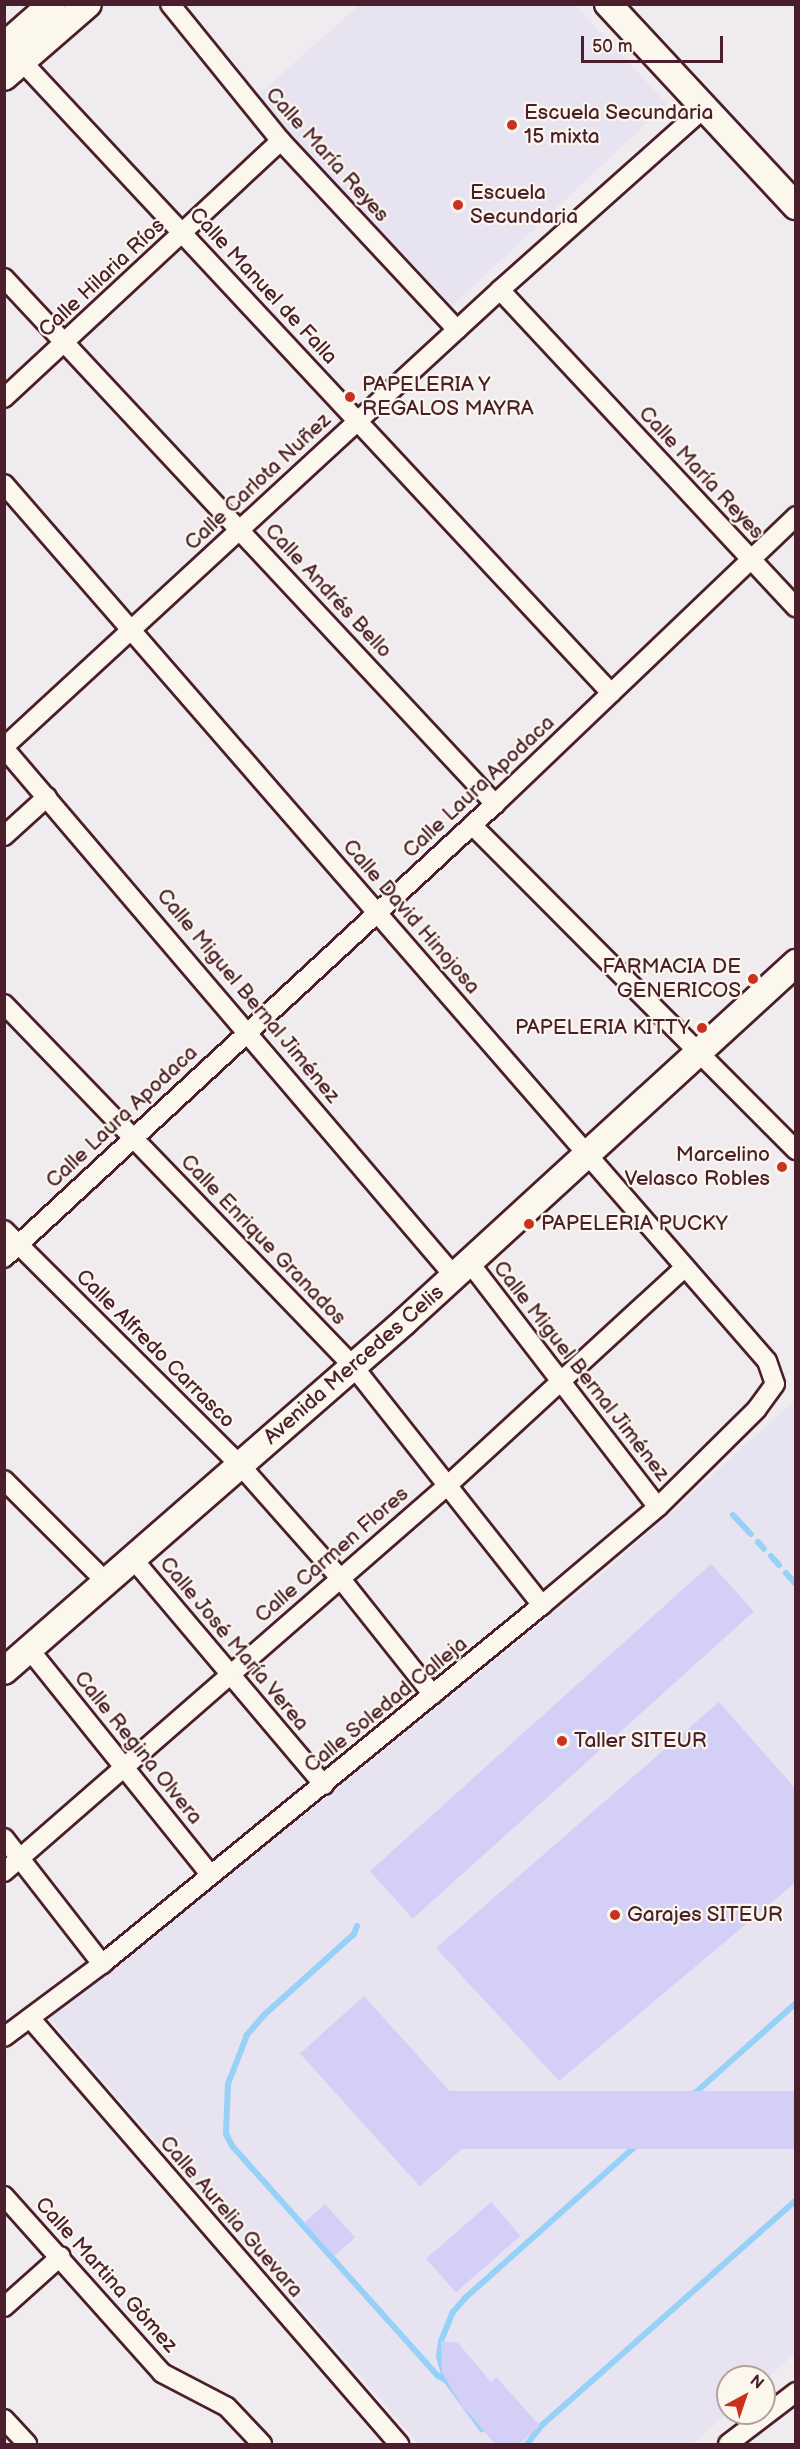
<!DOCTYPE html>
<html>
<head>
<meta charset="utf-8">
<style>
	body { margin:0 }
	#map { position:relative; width:800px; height:2449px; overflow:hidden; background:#efebef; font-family:"Balsamiq Sans",sans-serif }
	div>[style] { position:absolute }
	.built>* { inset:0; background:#e7e3f1 }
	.stream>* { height:6px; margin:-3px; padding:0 3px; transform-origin:3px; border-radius:3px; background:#98d1f7 }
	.building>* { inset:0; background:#d4cff7; transform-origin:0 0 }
	.roads { filter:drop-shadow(2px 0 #4a1f2b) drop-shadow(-2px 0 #4a1f2b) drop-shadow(0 2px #4a1f2b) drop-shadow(0 -2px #4a1f2b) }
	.street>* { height:18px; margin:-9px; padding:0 9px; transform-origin:9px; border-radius:9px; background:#fbf7ec }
	.secondary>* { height:26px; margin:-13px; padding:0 13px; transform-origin:13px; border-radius:13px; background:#fbf7ec }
	.dots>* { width:16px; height:16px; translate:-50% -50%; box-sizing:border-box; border:3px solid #fbf7ec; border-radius:50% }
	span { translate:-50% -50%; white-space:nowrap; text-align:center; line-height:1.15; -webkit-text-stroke:4.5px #fbf7ec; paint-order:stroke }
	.poi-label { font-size:21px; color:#4a1f2b }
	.left { translate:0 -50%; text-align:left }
	.right { translate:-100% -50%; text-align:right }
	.street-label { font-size:21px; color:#4a1f2b }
	.frame { position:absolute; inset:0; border:6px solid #4a1f2b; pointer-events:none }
	.north { position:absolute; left:716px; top:2365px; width:60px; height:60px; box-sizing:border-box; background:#fbf7ec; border:2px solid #b4a19f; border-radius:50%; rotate:40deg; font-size:16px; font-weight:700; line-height:24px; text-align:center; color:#4a1f2b }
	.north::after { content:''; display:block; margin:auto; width:21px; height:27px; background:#c8321e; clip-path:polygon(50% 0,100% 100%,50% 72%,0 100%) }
	.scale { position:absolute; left:581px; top:36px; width:142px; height:27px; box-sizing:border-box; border:3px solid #4a1f2b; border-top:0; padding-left:8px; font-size:18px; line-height:21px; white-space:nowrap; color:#4a1f2b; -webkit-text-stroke:4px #fbf7ec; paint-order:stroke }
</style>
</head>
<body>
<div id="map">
	<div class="built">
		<div style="clip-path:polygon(574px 4px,667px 104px,452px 306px,256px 97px,359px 5px)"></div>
		<div style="clip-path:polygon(795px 1400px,795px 2353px,764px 2381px,764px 2377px,728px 2377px,728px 2413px,692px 2444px,419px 2444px,42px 2010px,144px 1945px,614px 1564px)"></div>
	</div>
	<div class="stream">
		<div style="left:733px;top:1515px;width:26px;rotate:47deg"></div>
		<div style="left:758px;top:1542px;width:9px;rotate:49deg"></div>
		<div style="left:771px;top:1556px;width:12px;rotate:48deg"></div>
		<div style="left:786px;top:1573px;width:15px;rotate:48deg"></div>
		<div style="left:357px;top:1926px;width:9px;rotate:111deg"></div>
		<div style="left:354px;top:1934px;width:120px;rotate:138deg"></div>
		<div style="left:265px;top:2014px;width:28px;rotate:131deg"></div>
		<div style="left:247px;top:2035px;width:53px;rotate:111.2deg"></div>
		<div style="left:228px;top:2084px;width:50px;rotate:92.3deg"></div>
		<div style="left:226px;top:2134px;width:15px;rotate:62deg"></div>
		<div style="left:233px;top:2147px;width:307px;rotate:48.2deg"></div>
		<div style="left:438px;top:2376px;width:9px;rotate:27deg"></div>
		<div style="left:446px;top:2380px;width:61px;rotate:53.7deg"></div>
		<div style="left:446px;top:2380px;width:24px;rotate:-107deg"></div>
		<div style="left:439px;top:2357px;width:16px;rotate:-83deg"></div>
		<div style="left:441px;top:2341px;width:31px;rotate:-68deg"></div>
		<div style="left:453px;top:2312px;width:18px;rotate:-49deg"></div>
		<div style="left:465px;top:2298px;width:443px;rotate:-41.7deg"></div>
		<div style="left:527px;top:2444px;width:24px;rotate:-52deg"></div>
		<div style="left:542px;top:2425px;width:339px;rotate:-41.5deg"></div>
	</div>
	<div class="building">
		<div style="left:711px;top:1564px;width:64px;height:459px;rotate:48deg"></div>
		<div style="clip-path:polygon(719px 1702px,795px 1788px,795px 1883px,559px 2081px,436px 1948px)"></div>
		<div style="left:364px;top:1996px;width:179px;height:86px;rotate:48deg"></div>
		<div style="left:795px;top:2091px;width:58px;height:354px;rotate:90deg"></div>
		<div style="left:491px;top:2202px;width:45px;height:86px;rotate:49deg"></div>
		<div style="left:325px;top:2204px;width:45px;height:28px;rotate:48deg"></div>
		<div style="clip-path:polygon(441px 2341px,458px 2343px,491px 2382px,496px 2377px,540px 2426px,518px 2445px,496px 2445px,461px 2405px,442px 2372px)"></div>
	</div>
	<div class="roads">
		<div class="street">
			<div style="left:170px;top:4px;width:176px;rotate:51deg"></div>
			<div style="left:281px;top:141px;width:258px;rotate:47deg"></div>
			<div style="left:15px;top:54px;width:874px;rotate:46.99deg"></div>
			<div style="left:4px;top:278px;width:720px;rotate:46.97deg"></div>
			<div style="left:500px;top:290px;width:434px;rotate:47deg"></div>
			<div style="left:4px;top:398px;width:378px;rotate:-42.9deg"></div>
			<div style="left:4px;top:484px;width:1162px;rotate:48.98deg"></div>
			<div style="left:767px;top:1361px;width:24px;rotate:71deg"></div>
			<div style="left:775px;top:1384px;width:31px;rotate:126deg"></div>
			<div style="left:757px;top:1409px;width:139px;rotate:135.3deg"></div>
			<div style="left:658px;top:1507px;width:152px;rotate:139.8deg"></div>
			<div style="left:542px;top:1605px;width:568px;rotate:140.79deg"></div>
			<div style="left:102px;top:1964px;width:122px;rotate:143.3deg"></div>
			<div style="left:4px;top:747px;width:674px;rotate:-42.66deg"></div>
			<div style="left:500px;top:290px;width:273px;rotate:-41.7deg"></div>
			<div style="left:4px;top:748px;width:694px;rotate:49.56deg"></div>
			<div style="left:472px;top:825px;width:459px;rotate:45.1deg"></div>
			<div style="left:4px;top:836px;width:58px;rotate:-42.2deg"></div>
			<div style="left:4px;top:1004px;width:503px;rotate:46.05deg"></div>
			<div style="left:353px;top:1366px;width:305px;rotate:51.7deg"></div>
			<div style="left:4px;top:1230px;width:333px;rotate:44.9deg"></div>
			<div style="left:240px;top:1465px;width:151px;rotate:48.5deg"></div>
			<div style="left:340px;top:1578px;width:149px;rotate:51.5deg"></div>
			<div style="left:4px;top:1258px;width:669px;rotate:-42.76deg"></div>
			<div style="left:495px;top:804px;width:417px;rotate:-43.7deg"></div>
			<div style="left:469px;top:1262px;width:309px;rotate:52.4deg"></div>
			<div style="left:4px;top:1480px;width:144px;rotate:45deg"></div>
			<div style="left:133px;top:1559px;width:296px;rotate:49.8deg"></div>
			<div style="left:29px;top:1649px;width:290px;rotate:51.2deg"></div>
			<div style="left:4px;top:1838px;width:160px;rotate:52.1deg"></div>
			<div style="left:4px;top:1872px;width:589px;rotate:-41.08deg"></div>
			<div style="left:448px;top:1485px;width:322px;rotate:-42.6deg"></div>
			<div style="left:30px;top:2018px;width:564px;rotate:49.1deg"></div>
			<div style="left:4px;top:2196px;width:237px;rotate:48.2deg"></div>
			<div style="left:162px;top:2373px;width:73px;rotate:27.6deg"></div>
			<div style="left:227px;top:2407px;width:51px;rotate:46.6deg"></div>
			<div style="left:4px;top:2307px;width:76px;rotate:-41.8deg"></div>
			<div style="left:4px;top:2419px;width:34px;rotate:47deg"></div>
			<div style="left:728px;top:2444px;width:86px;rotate:-37.4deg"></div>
		</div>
		<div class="secondary">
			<div style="left:608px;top:4px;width:276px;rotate:47.1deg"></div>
			<div style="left:4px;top:46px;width:64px;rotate:-41.2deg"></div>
			<div style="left:4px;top:77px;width:111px;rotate:-41deg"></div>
			<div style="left:4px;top:1671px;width:531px;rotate:-41.1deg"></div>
			<div style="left:404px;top:1322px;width:532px;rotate:-42.48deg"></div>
		</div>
	</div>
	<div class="dots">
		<div style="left:512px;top:125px;background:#c8321e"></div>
		<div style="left:458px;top:205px;background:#c8321e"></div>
		<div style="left:350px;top:397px;background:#c8321e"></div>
		<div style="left:753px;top:979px;background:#c8321e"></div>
		<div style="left:702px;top:1028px;background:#c8321e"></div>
		<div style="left:782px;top:1167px;background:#c8321e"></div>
		<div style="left:529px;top:1224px;background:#c8321e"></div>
		<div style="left:562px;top:1741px;background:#c8321e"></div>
		<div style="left:615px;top:1915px;background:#c8321e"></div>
	</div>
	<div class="poi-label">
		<span class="left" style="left:524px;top:125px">Escuela Secundaria<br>15 mixta</span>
		<span class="left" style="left:470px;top:205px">Escuela<br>Secundaria</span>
		<span class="left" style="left:362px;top:397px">PAPELERIA Y<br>REGALOS MAYRA</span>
		<span class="right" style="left:741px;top:979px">FARMACIA DE<br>GENERICOS</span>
		<span class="right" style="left:690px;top:1028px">PAPELERIA KITTY</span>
		<span class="right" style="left:770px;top:1167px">Marcelino<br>Velasco Robles</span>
		<span class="left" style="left:541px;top:1224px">PAPELERIA PUCKY</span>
		<span class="left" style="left:574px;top:1741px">Taller SITEUR</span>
		<span class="left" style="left:627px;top:1915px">Garajes SITEUR</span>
	</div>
	<div class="street-label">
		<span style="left:327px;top:155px;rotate:48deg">Calle María Reyes</span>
		<span style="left:102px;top:278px;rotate:-43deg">Calle Hilaria Ríos</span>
		<span style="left:263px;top:286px;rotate:47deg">Calle Manuel de Falla</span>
		<span style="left:701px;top:473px;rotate:47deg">Calle María Reyes</span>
		<span style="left:258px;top:482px;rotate:-43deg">Calle Carlota Nuñez</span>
		<span style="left:328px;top:591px;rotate:47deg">Calle Andrés Bello</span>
		<span style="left:479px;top:787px;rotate:-43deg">Calle Laura Apodaca</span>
		<span style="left:411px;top:917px;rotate:49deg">Calle David Hinojosa</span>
		<span style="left:248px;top:996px;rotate:50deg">Calle Miguel Bernal Jiménez</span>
		<span style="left:122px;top:1117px;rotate:-43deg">Calle Laura Apodaca</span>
		<span style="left:263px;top:1240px;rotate:46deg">Calle Enrique Granados</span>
		<span style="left:155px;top:1349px;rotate:45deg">Calle Alfredo Carrasco</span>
		<span style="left:354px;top:1365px;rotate:-41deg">Avenida Mercedes Celis</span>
		<span style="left:581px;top:1371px;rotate:52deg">Calle Miguel Bernal Jiménez</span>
		<span style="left:332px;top:1555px;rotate:-41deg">Calle Carmen Flores</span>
		<span style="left:234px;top:1644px;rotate:50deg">Calle José María Verea</span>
		<span style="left:386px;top:1705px;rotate:-39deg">Calle Soledad Calleja</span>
		<span style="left:138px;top:1748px;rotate:51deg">Calle Regina Olvera</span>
		<span style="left:231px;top:2217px;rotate:49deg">Calle Aurelia Guevara</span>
		<span style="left:106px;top:2275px;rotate:48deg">Calle Martina Gómez</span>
	</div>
	<div class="frame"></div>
	<div class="north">N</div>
	<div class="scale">50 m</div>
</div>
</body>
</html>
